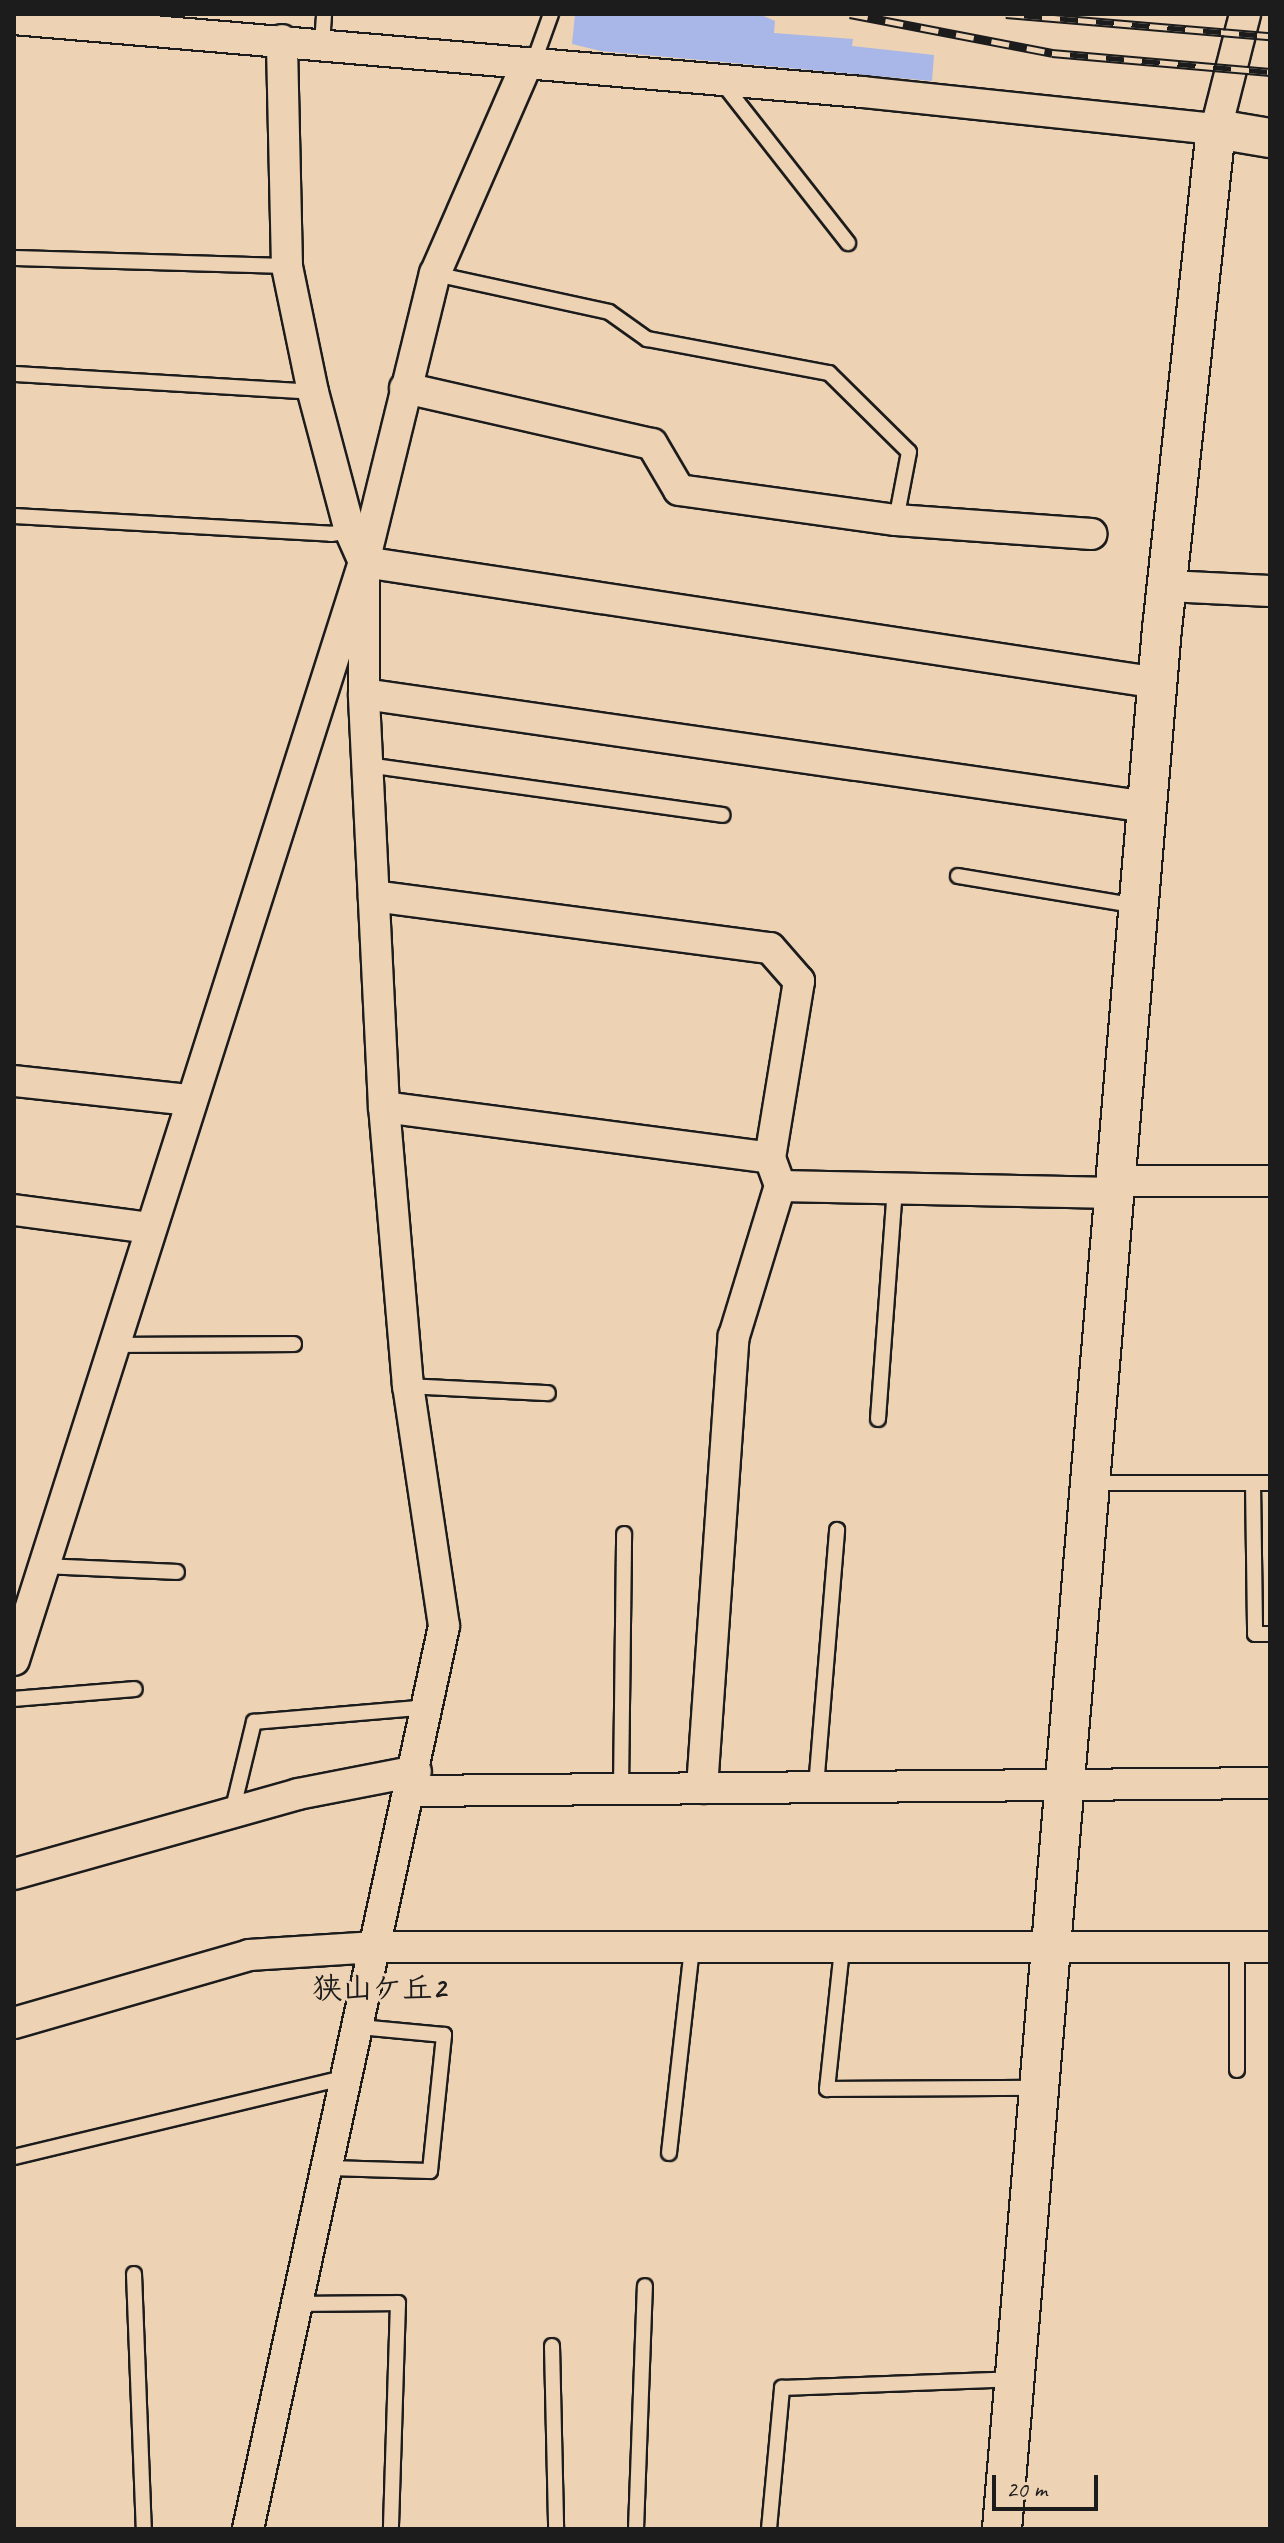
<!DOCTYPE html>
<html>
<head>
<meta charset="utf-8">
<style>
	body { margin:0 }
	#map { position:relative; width:1284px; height:2543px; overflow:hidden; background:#edd2b4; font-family:Caveat,"Klee One",sans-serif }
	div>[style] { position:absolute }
	.building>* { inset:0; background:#a8b7e7 }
	.roads { filter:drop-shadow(2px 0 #1c1c1c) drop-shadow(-2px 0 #1c1c1c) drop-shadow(0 2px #1c1c1c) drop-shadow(0 -2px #1c1c1c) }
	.service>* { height:14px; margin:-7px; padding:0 7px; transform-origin:7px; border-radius:7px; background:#edd2b4 }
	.minor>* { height:30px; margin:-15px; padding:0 15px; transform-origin:15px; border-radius:15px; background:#edd2b4 }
	.tertiary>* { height:38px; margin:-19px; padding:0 19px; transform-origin:19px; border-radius:19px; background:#edd2b4 }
	.rail>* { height:9px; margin-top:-4.5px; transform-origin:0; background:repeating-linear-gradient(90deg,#edd2b4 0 18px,#1c1c1c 0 36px); box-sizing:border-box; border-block:2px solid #1c1c1c }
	span { translate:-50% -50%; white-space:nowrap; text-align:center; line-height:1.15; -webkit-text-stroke:6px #edd2b4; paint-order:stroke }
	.neighbourhood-label { font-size:30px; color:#1c1c1c; font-weight:700 }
	.frame { position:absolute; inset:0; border:16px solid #1c1c1c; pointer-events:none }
	.scale { position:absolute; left:992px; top:2475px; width:106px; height:36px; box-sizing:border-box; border:4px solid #1c1c1c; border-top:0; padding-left:10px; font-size:24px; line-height:28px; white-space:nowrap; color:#1c1c1c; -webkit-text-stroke:6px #edd2b4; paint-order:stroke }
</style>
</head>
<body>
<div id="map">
	<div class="building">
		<div style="clip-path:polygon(575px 14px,759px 14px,775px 21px,774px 33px,853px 39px,852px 46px,934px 55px,932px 81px,601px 51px,572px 44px)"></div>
	</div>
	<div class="roads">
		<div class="service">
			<div style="left:322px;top:44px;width:30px;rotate:-86deg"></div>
			<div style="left:533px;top:64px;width:53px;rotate:-70.2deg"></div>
			<div style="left:721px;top:81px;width:206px;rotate:51.9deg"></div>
			<div style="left:14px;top:258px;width:273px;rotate:1.7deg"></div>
			<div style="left:435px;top:274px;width:178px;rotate:12.3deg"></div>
			<div style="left:609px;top:312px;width:47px;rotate:35.4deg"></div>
			<div style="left:647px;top:339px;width:185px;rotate:10.6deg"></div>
			<div style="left:829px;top:373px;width:112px;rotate:44.6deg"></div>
			<div style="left:909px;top:452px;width:69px;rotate:100.8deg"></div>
			<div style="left:14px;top:374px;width:300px;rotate:3.4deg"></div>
			<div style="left:14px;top:516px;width:318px;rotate:3.2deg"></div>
			<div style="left:331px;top:534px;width:19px;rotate:-9deg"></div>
			<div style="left:367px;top:765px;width:359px;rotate:8deg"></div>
			<div style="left:958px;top:876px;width:182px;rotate:9.5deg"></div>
			<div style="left:114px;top:1345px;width:180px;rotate:-0.3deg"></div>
			<div style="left:408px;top:1386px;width:140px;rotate:2.9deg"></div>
			<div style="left:878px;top:1419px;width:231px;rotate:-85.8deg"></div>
			<div style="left:1090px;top:1483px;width:180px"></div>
			<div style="left:1253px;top:1483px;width:151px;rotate:89.2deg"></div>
			<div style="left:1255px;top:1634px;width:15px"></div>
			<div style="left:44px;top:1566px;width:133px;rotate:2.6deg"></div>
			<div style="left:14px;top:1699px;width:121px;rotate:-4.7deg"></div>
			<div style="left:816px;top:1787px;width:258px;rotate:-85.3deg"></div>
			<div style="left:621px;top:1789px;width:255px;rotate:-89.3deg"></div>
			<div style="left:232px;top:1812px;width:93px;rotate:-76.3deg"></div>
			<div style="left:254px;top:1722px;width:175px;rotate:-4.9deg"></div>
			<div style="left:1237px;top:1947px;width:123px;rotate:90deg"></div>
			<div style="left:842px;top:1949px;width:141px;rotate:96.1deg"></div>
			<div style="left:827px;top:2089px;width:211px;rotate:-0.3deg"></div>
			<div style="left:669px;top:2153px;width:206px;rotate:-83.6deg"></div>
			<div style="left:14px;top:2157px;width:343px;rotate:-13.5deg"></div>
			<div style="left:328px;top:2168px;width:102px;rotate:1.7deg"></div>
			<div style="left:430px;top:2171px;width:137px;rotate:-84.1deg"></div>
			<div style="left:444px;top:2035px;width:85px;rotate:-174.6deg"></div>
			<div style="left:134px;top:2274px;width:255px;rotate:87.8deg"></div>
			<div style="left:298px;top:2304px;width:100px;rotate:-0.6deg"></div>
			<div style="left:398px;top:2303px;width:226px;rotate:91.8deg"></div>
			<div style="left:552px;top:2346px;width:183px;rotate:88.7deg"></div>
			<div style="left:636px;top:2529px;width:243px;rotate:-87.9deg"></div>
			<div style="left:769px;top:2529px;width:142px;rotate:-84.7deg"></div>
			<div style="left:782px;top:2388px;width:230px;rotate:-2.2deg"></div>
		</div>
		<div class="minor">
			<div style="left:14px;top:19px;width:851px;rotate:4.92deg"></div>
			<div style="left:862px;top:92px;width:356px;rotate:6deg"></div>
			<div style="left:1216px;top:129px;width:119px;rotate:-75.8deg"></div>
			<div style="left:405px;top:388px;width:253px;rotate:12.8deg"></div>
			<div style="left:652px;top:444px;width:53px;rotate:59.6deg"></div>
			<div style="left:679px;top:490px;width:219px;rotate:7.9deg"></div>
			<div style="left:896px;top:520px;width:196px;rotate:4.1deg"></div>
			<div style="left:364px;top:562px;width:803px;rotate:8.66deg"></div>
			<div style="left:1167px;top:586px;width:103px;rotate:2.8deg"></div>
			<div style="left:364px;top:694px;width:791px;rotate:8.21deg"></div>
			<div style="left:374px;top:896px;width:399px;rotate:7.5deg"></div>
			<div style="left:770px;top:948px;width:44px;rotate:48.7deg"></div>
			<div style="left:799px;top:981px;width:179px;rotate:99.3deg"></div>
			<div style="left:14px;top:1081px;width:176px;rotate:6.2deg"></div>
			<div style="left:384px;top:1107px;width:389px;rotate:7.5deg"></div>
			<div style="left:770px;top:1158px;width:30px;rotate:70deg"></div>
			<div style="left:780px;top:1186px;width:335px;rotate:1.2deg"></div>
			<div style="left:1116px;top:1181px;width:154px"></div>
			<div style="left:14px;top:1210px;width:136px;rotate:7.6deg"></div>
			<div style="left:14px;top:1660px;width:1152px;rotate:-72.32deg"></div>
			<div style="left:364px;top:562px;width:297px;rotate:-76.2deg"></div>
			<div style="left:435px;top:274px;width:230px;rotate:-66.4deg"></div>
			<div style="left:702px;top:1788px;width:453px;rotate:-86deg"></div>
			<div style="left:734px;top:1336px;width:157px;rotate:-73deg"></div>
			<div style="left:411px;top:1791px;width:859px;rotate:-0.53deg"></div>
			<div style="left:14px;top:1874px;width:295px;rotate:-15.7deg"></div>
			<div style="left:298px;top:1794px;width:120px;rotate:-11deg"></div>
			<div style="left:14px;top:2023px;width:245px;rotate:-16.1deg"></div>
			<div style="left:249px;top:1955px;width:127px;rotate:-3.6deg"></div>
			<div style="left:376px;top:1947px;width:894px"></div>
			<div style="left:248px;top:2529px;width:924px;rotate:-77.75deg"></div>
			<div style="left:444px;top:1626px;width:243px;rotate:-98.5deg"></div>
			<div style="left:408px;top:1386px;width:280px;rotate:-94.9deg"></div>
			<div style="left:384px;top:1107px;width:413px;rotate:-92.8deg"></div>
			<div style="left:364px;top:694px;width:132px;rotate:-90deg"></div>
			<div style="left:364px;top:562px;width:34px;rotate:-114deg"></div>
			<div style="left:350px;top:531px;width:144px;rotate:-104.9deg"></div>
			<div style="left:313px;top:392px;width:129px;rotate:-101.7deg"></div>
			<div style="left:287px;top:266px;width:226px;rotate:-91.3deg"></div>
		</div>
		<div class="tertiary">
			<div style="left:1002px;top:2529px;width:1907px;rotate:-85.19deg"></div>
			<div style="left:1162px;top:629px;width:503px;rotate:-83.84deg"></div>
			<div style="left:1216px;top:129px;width:55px;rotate:9.5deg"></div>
		</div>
	</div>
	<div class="rail">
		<div style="left:850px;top:14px;width:206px;rotate:10.9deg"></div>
		<div style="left:1052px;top:53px;width:219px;rotate:5deg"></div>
		<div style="left:1006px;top:14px;width:265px;rotate:4.8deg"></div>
	</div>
	<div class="neighbourhood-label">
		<span style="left:379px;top:1988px">狭山ケ丘2</span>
	</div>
	<div class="frame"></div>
	<div class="scale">20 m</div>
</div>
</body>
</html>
